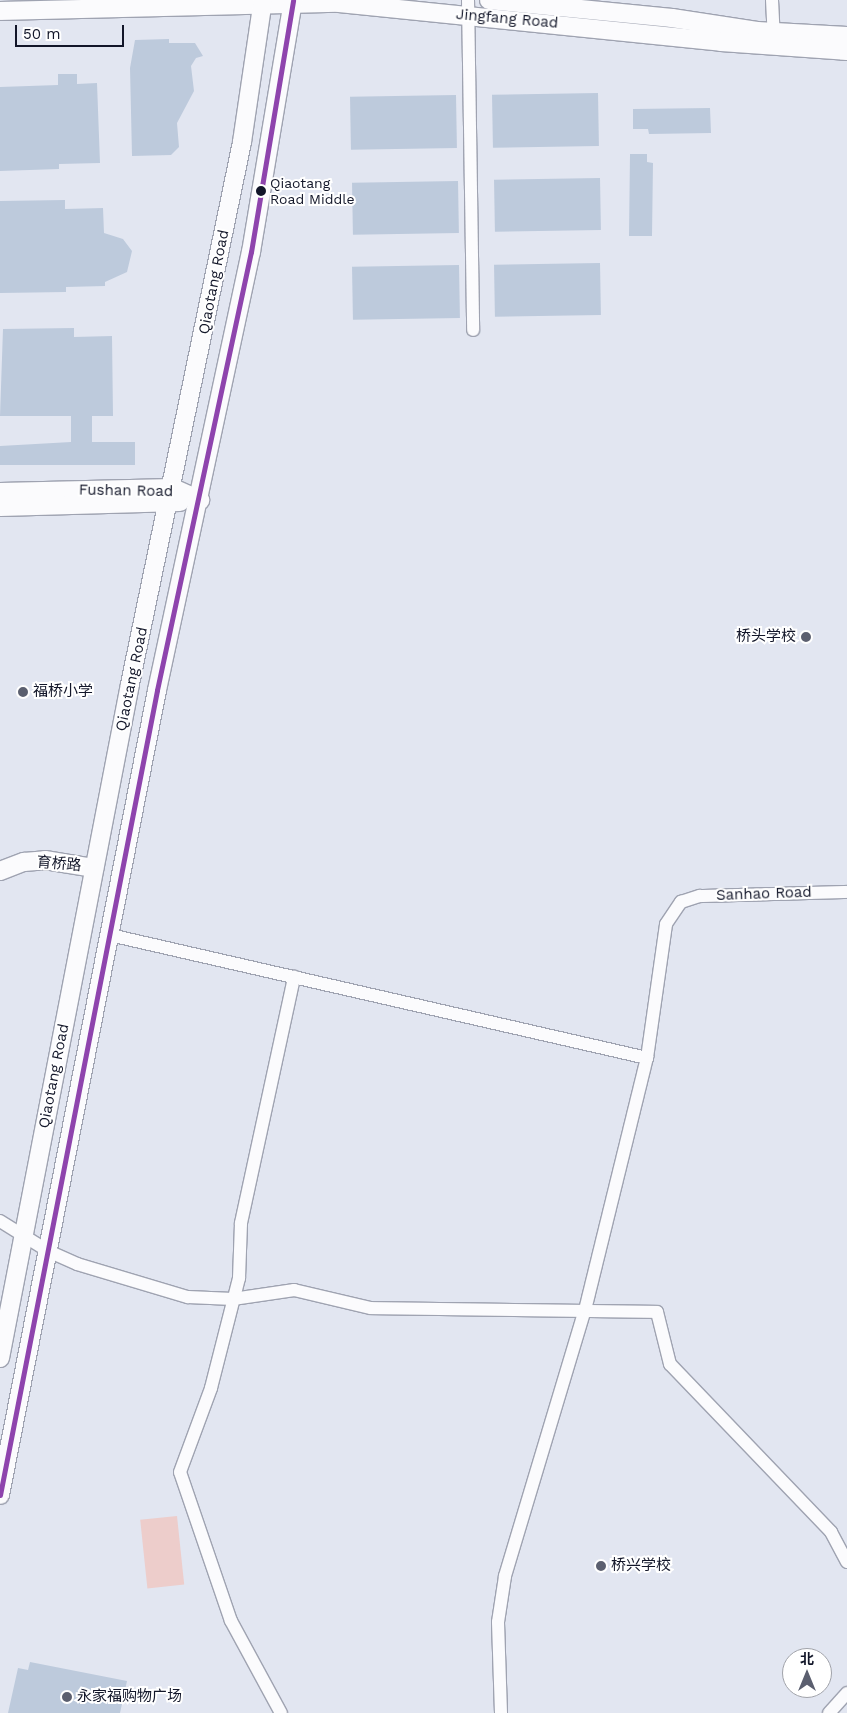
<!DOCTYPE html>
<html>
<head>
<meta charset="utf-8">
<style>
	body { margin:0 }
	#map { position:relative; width:847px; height:1713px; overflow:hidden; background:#e2e6f1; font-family:"Work Sans","Noto Sans SC",sans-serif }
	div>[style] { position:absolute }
	.green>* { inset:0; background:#edcdcb; transform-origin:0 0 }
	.building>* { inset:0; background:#bdcadc; transform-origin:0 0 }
	.roads { filter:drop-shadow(1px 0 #9fa3b1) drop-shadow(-1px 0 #9fa3b1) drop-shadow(0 1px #9fa3b1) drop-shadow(0 -1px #9fa3b1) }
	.street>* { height:12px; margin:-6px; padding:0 6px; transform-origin:6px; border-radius:6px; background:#fbfbfd }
	.secondary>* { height:18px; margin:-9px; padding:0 9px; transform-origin:9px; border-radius:9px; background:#fbfbfd }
	.bus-1>* { height:5px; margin:-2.5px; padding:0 2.5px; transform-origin:2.5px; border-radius:2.5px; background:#8e44ad }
	.dots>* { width:14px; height:14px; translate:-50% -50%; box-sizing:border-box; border:2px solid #fff; border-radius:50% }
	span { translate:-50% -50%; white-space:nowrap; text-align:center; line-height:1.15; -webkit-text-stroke:4px #fff; paint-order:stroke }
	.bus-label { font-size:14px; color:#121629 }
	.left { translate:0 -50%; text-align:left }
	.street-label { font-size:15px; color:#121629 }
	.poi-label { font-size:15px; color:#121629 }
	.right { translate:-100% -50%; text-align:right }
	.north { position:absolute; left:782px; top:1648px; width:50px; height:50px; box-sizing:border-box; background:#fff; border:1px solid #a0a2a9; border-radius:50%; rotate:0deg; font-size:14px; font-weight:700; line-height:20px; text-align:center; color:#121629 }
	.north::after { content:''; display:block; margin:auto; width:18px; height:22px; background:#5b5f6f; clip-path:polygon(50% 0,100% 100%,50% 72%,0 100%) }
	.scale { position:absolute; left:15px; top:25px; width:109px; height:22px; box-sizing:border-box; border:2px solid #121629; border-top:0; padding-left:6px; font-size:15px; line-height:18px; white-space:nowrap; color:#121629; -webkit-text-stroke:4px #fff; paint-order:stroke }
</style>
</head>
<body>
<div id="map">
	<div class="green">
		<div style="left:177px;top:1516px;width:69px;height:37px;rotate:84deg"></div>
	</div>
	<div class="building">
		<div style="clip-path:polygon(169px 39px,169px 43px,195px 43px,203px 56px,196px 58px,191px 66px,194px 91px,177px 123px,179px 147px,171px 155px,132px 156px,130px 68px,135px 40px)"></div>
		<div style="clip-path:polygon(58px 74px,77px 74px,77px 84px,97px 83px,100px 163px,59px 164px,59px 169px,0 171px,0 87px,58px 85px)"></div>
		<div style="left:598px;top:93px;width:53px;height:106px;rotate:89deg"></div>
		<div style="left:456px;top:95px;width:53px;height:106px;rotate:89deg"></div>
		<div style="clip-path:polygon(710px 108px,711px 133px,649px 134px,648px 129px,633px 129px,633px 109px)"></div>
		<div style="clip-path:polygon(630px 154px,647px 154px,647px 162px,653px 163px,652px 236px,629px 236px)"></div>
		<div style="left:600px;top:178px;width:52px;height:106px;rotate:89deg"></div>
		<div style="left:458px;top:181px;width:52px;height:106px;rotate:89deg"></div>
		<div style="clip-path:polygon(65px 200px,65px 209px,103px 208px,104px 233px,123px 239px,132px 251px,127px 272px,105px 282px,105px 286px,66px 287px,66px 292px,0 293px,0 201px)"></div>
		<div style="left:600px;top:263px;width:52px;height:106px;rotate:89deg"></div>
		<div style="left:459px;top:265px;width:53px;height:107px;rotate:89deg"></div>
		<div style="clip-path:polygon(74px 328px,74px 337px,112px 336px,113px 416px,92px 416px,92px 442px,135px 442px,135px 465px,0 465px,0 446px,71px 442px,71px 416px,0 416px,3px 329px)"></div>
		<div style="clip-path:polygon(30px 1662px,127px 1681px,120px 1713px,8px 1713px,18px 1668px,28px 1670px)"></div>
	</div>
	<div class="roads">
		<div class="street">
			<div style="left:468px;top:0;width:330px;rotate:89.1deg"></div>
			<div style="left:772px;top:0;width:40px;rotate:87.1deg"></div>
			<div style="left:110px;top:935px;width:551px;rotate:12.9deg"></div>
			<div style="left:0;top:1221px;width:57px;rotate:32deg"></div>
			<div style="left:48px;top:1251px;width:32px;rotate:24deg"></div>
			<div style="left:77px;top:1264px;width:116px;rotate:16.6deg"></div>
			<div style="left:188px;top:1297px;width:45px;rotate:2.5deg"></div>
			<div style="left:233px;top:1299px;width:62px;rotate:-8.4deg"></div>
			<div style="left:294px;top:1290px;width:79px;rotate:13.2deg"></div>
			<div style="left:371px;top:1308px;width:286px;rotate:0.8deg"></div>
			<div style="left:657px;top:1312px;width:54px;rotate:76deg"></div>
			<div style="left:670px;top:1364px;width:233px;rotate:46.2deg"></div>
			<div style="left:831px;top:1532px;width:34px;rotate:62deg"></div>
			<div style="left:281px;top:1713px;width:105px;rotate:-118.5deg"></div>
			<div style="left:231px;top:1621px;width:157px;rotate:-108.9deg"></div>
			<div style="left:180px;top:1472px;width:90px;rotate:-69.7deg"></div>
			<div style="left:211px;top:1388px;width:114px;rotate:-75.7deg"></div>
			<div style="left:239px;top:1278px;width:55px;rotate:-87.9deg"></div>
			<div style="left:241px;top:1223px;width:252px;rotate:-77.8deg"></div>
			<div style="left:501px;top:1713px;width:91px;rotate:-91.9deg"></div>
			<div style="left:498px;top:1622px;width:47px;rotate:-81.3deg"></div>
			<div style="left:505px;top:1576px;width:278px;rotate:-73.3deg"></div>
			<div style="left:585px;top:1310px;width:260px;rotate:-76.2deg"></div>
			<div style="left:647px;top:1058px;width:135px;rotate:-81.9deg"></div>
			<div style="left:666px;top:924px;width:27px;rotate:-56deg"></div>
			<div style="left:681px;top:902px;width:20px;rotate:-18deg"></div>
			<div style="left:700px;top:896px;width:147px;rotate:-1.6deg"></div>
			<div style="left:829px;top:1713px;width:27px;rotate:-48deg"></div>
		</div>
		<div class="secondary">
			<div style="left:489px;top:0;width:184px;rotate:5.6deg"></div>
			<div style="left:672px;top:18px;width:86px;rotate:8.7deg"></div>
			<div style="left:757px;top:31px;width:90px;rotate:3.2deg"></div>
			<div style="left:0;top:11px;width:339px;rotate:-1.4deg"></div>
			<div style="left:339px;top:3px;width:384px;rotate:5.8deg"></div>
			<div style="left:721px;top:42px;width:126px;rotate:4.1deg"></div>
			<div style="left:0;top:492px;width:173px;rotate:-1.3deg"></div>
			<div style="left:173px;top:488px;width:30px;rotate:24deg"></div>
			<div style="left:0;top:507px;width:180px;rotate:-1.6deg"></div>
			<div style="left:0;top:871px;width:26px;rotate:-21deg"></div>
			<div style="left:24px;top:862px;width:21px;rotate:-5deg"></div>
			<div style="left:45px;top:860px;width:50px;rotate:9.3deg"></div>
			<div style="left:0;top:1358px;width:686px;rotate:-79.08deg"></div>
			<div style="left:130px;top:684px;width:553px;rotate:-78.32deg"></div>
			<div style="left:242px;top:142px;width:144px;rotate:-81.6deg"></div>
			<div style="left:0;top:1495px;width:820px;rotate:-78.96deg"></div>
			<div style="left:157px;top:690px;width:448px;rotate:-77.9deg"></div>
			<div style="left:251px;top:252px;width:255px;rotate:-80.5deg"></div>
		</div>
	</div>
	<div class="bus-1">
		<div style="left:0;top:1495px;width:820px;rotate:-78.96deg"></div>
		<div style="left:157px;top:690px;width:448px;rotate:-77.9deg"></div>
		<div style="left:251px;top:252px;width:255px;rotate:-80.5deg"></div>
	</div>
	<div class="dots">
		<div style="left:261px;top:191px;background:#121629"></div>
		<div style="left:806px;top:637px;background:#5b5f6f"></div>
		<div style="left:23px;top:692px;background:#5b5f6f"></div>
		<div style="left:601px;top:1566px;background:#5b5f6f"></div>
		<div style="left:67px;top:1697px;background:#5b5f6f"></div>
	</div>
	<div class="bus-label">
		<span class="left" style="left:270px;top:191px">Qiaotang<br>Road Middle</span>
	</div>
	<div class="street-label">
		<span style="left:507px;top:19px;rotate:5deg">Jingfang Road</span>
		<span style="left:214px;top:282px;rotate:-79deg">Qiaotang Road</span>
		<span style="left:126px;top:491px;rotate:1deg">Fushan Road</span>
		<span style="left:132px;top:679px;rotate:-78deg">Qiaotang Road</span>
		<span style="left:59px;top:864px;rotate:5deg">育桥路</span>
		<span style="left:764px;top:894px;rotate:-2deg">Sanhao Road</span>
		<span style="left:54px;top:1076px;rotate:-79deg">Qiaotang Road</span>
	</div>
	<div class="poi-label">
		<span class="right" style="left:796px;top:637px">桥头学校</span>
		<span class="left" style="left:33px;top:692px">福桥小学</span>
		<span class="left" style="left:611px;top:1566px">桥兴学校</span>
		<span class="left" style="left:77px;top:1697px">永家福购物广场</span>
	</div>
	<div class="north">北</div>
	<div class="scale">50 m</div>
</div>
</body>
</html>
